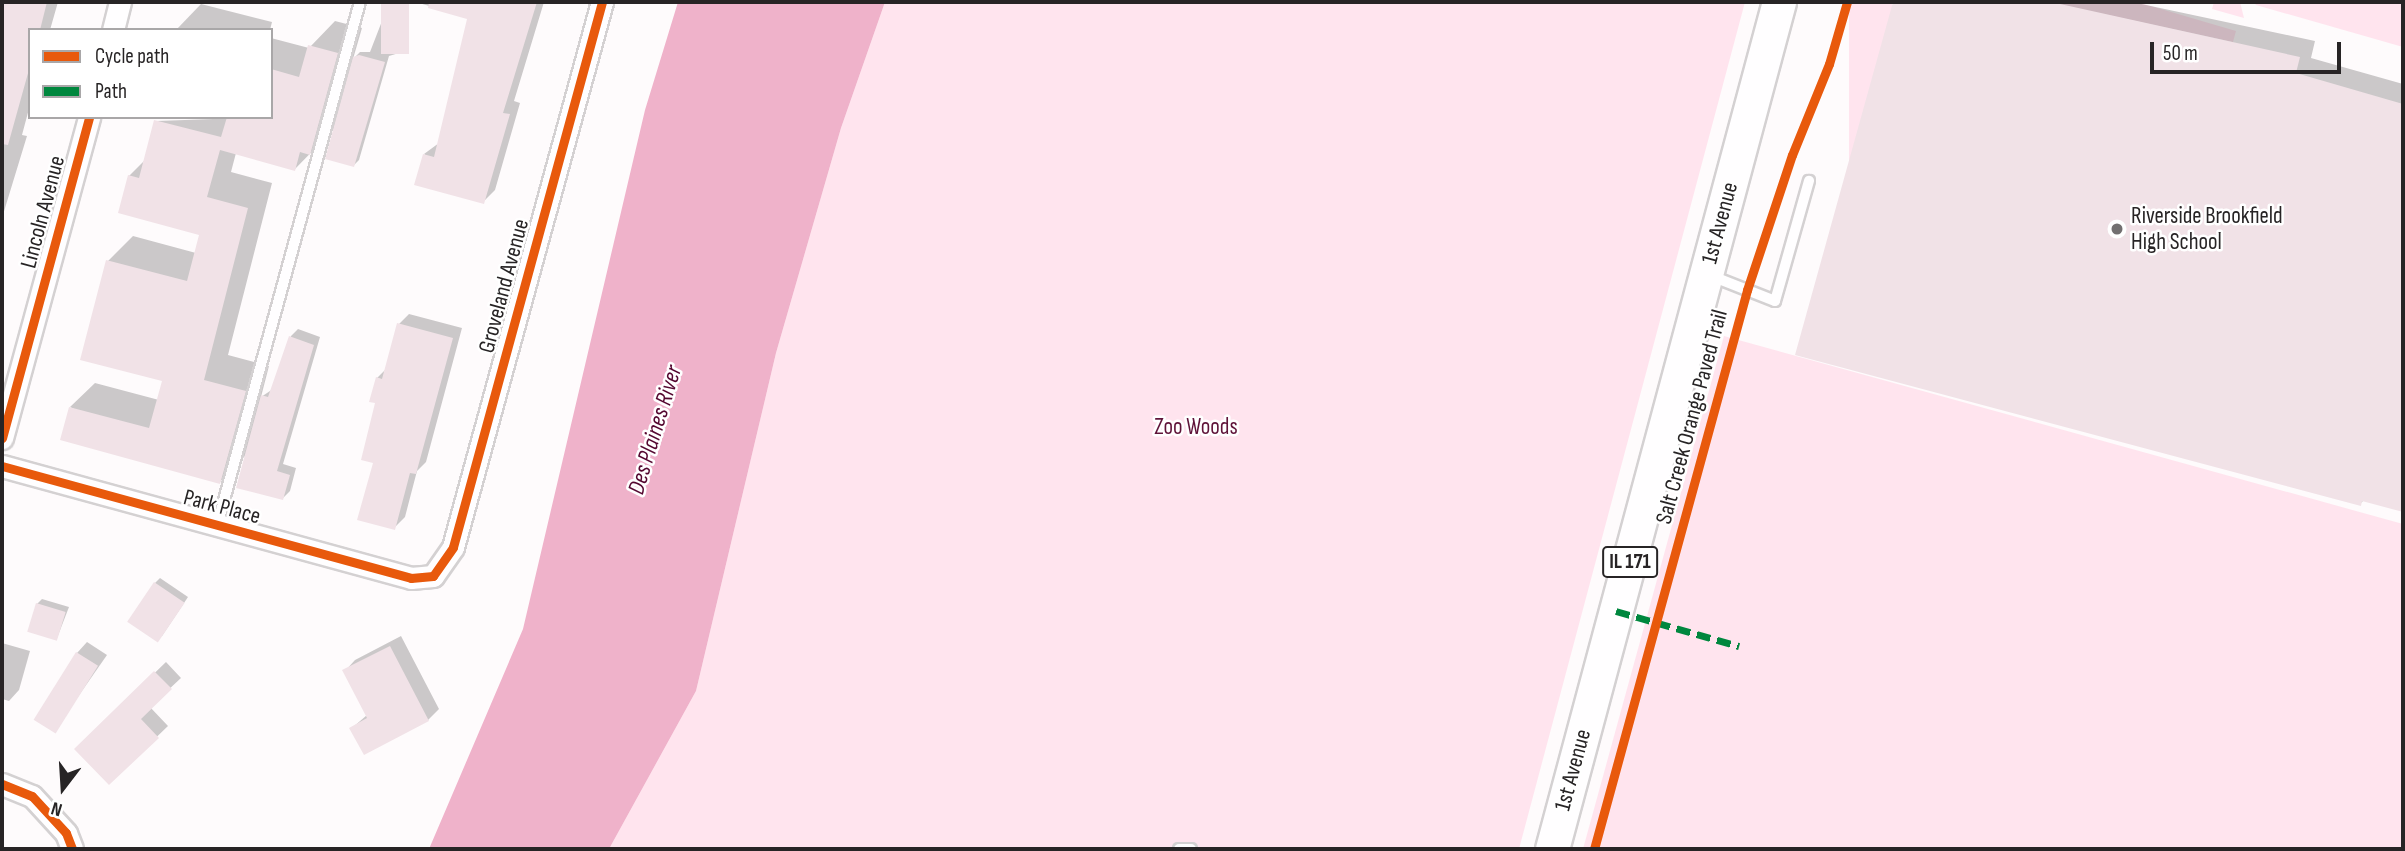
<!DOCTYPE html>
<html>
<head>
<meta charset="utf-8">
<style>
	body { margin:0 }
	#map { position:relative; width:2405px; height:851px; overflow:hidden; background:#fefbfc; font-family:"Sofia Sans Condensed",sans-serif }
	div>[style] { position:absolute }
	.green>* { inset:0; background:#ffe4ee; transform-origin:0 0 }
	.water>* { inset:0; background:#efb2ca }
	.shadow>* { inset:0; background:#0003 }
	.building>* { inset:0; background:#f1e2e7; transform-origin:0 0 }
	.roads { filter:drop-shadow(2px 0 #d4d1d2) drop-shadow(-2px 0 #d4d1d2) drop-shadow(0 2px #d4d1d2) drop-shadow(0 -2px #d4d1d2) }
	.lane>* { height:10px; margin:-5px; padding:0 5px; transform-origin:5px; border-radius:5px; background:#fffeff }
	.street>* { height:21px; margin:-10.5px; padding:0 10.5px; transform-origin:10.5px; border-radius:10.5px; background:#fffeff }
	.primary>* { height:33px; margin:-16.5px; padding:0 16.5px; transform-origin:16.5px; border-radius:16.5px; background:#fffeff }
	.quiet>* { height:7px; margin-top:-3.5px; transform-origin:0; background:repeating-linear-gradient(90deg,#00873e 0 14px,transparent 0 21px) }
	.cycleway>* { height:9px; margin:-4.5px; padding:0 4.5px; transform-origin:4.5px; border-radius:4.5px; background:#e8590c }
	.dots>* { width:19px; height:19px; translate:-50% -50%; box-sizing:border-box; border:4px solid #fff; border-radius:50% }
	span { translate:-50% -50%; white-space:nowrap; text-align:center; line-height:1.15; -webkit-text-stroke:5px #fff; paint-order:stroke }
	.shield-label span { padding:2px 5px; background:#fff; border:2px solid; border-radius:5px; -webkit-text-stroke-width:0 }
	.shield-label { font-size:21px; color:#272425; font-weight:700 }
	.street-label { font-size:23px; color:#272425 }
	.poi-label { font-size:23px; color:#272425 }
	.left { translate:0 -50%; text-align:left }
	.park-label { font-size:23px; color:#5f1339 }
	.water-label { font-size:24px; color:#540730; font-style:italic }
	.frame { position:absolute; inset:0; border:4px solid #272425; pointer-events:none }
	.legend { position:absolute; left:28px; top:28px; width:245px; height:91px; box-sizing:border-box; background:#fff; border:2px solid #a9a7a8; margin:0; padding:9px 12px; list-style:none; font-size:21px; color:#272425 }
	.legend li { display:flex; align-items:center; gap:14px; height:35px }
	.legend b { width:35px; border:2px solid #a9a7a8 }
	.north { position:absolute; left:28px; top:753px; width:70px; height:70px; -webkit-text-stroke:5px #fff; paint-order:stroke; rotate:197deg; font-size:19px; font-weight:700; line-height:28px; text-align:center; color:#272425 }
	.north::after { content:''; display:block; margin:auto; width:24px; height:32px; background:#272425; clip-path:polygon(50% 0,100% 100%,50% 72%,0 100%) }
	.scale { position:absolute; left:2150px; top:42px; width:191px; height:32px; box-sizing:border-box; border:4px solid #272425; border-top:0; padding-left:9px; font-size:21px; line-height:24px; white-space:nowrap; color:#272425; -webkit-text-stroke:5px #fff; paint-order:stroke }
</style>
</head>
<body>
<div id="map">
	<div class="green">
		<div style="clip-path:polygon(885px 2px,1745px 2px,1519px 849px,609px 849px,696px 691px,776px 353px,841px 128px)"></div>
		<div style="left:1849px;top:2px;width:43px;height:160px"></div>
		<div style="clip-path:polygon(2047px 2px,2137px 2px,2236px 31px,2233px 42px)"></div>
		<div style="clip-path:polygon(2214px 2px,2240px 2px,2244px 18px,2212px 9px)"></div>
		<div style="clip-path:polygon(2254px 2px,2403px 2px,2403px 47px,2256px 5px)"></div>
		<div style="clip-path:polygon(1724px 336px,2403px 524px,2403px 849px,1583px 849px)"></div>
	</div>
	<div class="water">
		<div style="clip-path:polygon(678px 2px,885px 2px,841px 128px,776px 353px,696px 691px,609px 849px,429px 849px,523px 629px,645px 110px)"></div>
	</div>
	<div class="shadow">
		<div style="clip-path:polygon(2px 2px,58px 2px,50px 30px,30px 30px,30px 105px,22px 135px,27px 136px,2px 218px)"></div>
		<div style="clip-path:polygon(415px 2px,544px 2px,514px 101px,520px 103px,495px 190px,483px 202px,424px 154px,439px 143px,469px 17px)"></div>
		<div style="clip-path:polygon(1895px 2px,2132px 2px,2315px 41px,2311px 58px,2403px 84px,2403px 510px,2364px 500px,2360px 504px,1797px 353px)"></div>
		<div style="clip-path:polygon(201px 4px,272px 22px,270px 30px,176px 30px)"></div>
		<div style="clip-path:polygon(335px 21px,362px 28px,353px 59px,360px 52px,370px 52px,382px 21px,406px 26px,399px 53px,389px 56px,359px 160px,354px 165px,336px 127px,295px 169px,236px 153px,231px 172px,272px 183px,228px 355px,269px 366px,261px 397px,273px 389px,291px 336px,298px 329px,320px 337px,283px 464px,296px 468px,290px 491px,283px 498px,246px 455px,220px 482px,70px 407px,95px 383px,159px 400px,164px 380px,108px 261px,133px 236px,196px 253px,201px 233px,129px 176px,145px 160px,156px 121px,271px 117px,271px 38px,309px 48px)"></div>
		<div style="clip-path:polygon(409px 314px,462px 328px,426px 462px,417px 471px,405px 517px,394px 528px,375px 462px,377px 378px,387px 368px,399px 324px)"></div>
		<div style="clip-path:polygon(160px 578px,188px 597px,162px 636px,155px 583px)"></div>
		<div style="clip-path:polygon(42px 599px,69px 607px,57px 638px,37px 604px)"></div>
		<div style="clip-path:polygon(401px 636px,439px 709px,428px 720px,352px 728px,367px 715px,345px 671px,355px 660px)"></div>
		<div style="clip-path:polygon(87px 642px,107px 655px,54px 731px,77px 653px)"></div>
		<div style="clip-path:polygon(2px 643px,30px 651px,19px 690px,9px 701px,2px 699px)"></div>
		<div style="clip-path:polygon(166px 662px,181px 678px,150px 707px,168px 726px,109px 783px,76px 749px)"></div>
	</div>
	<div class="building">
		<div style="clip-path:polygon(2px 2px,47px 2px,40px 30px,30px 30px,30px 66px,8px 145px,2px 144px)"></div>
		<div style="left:381px;top:2px;width:28px;height:52px"></div>
		<div style="clip-path:polygon(429px 2px,537px 2px,503px 113px,510px 114px,484px 204px,414px 185px,423px 154px,434px 157px,467px 19px,428px 8px)"></div>
		<div style="clip-path:polygon(1893px 2px,2051px 2px,2300px 57px,2296px 73px,2403px 104px,2403px 512px,2362px 501px,2361px 506px,1795px 355px)"></div>
		<div style="clip-path:polygon(308px 45px,338px 53px,310px 155px,300px 152px,295px 171px,220px 150px,207px 197px,248px 208px,204px 380px,246px 391px,220px 484px,60px 440px,69px 407px,149px 428px,162px 381px,80px 360px,106px 260px,187px 281px,199px 235px,118px 213px,128px 175px,139px 178px,154px 120px,221px 137px,227px 117px,271px 117px,271px 69px,299px 77px)"></div>
		<div style="clip-path:polygon(359px 55px,385px 62px,354px 167px,325px 159px,353px 57px)"></div>
		<div style="clip-path:polygon(397px 323px,453px 338px,416px 474px,410px 473px,395px 530px,357px 520px,373px 463px,361px 460px,375px 403px,369px 402px,376px 377px,382px 379px)"></div>
		<div style="clip-path:polygon(289px 336px,314px 345px,277px 471px,290px 475px,283px 500px,236px 488px,261px 395px,268px 397px)"></div>
		<div style="left:154px;top:582px;width:37px;height:48px;rotate:34deg"></div>
		<div style="left:36px;top:603px;width:31px;height:30px;rotate:17deg"></div>
		<div style="clip-path:polygon(390px 646px,429px 721px,364px 755px,349px 728px,367px 718px,342px 670px)"></div>
		<div style="left:76px;top:652px;width:26px;height:80px;rotate:32deg"></div>
		<div style="clip-path:polygon(154px 671px,172px 689px,141px 719px,159px 738px,109px 785px,74px 749px)"></div>
	</div>
	<div class="roads">
		<div class="lane">
			<div style="left:1709px;top:275px;width:71px;rotate:21.5deg"></div>
			<div style="left:1775px;top:301px;width:125px;rotate:-74.2deg"></div>
			<div style="left:217px;top:526px;width:543px;rotate:-74.74deg"></div>
			<div style="left:1179px;top:849px;width:12px"></div>
		</div>
		<div class="street">
			<div style="left:113px;top:30px;width:29px;rotate:-76deg"></div>
			<div style="left:2px;top:438px;width:333px;rotate:-74.8deg"></div>
			<div style="left:2px;top:466px;width:424px;rotate:15.3deg"></div>
			<div style="left:411px;top:578px;width:22px;rotate:-5deg"></div>
			<div style="left:433px;top:576px;width:35px;rotate:-55deg"></div>
			<div style="left:453px;top:547px;width:565px;rotate:-74.71deg"></div>
			<div style="left:2px;top:784px;width:32px;rotate:22deg"></div>
			<div style="left:32px;top:796px;width:50px;rotate:47.4deg"></div>
			<div style="left:66px;top:833px;width:17px;rotate:69deg"></div>
		</div>
		<div class="primary">
			<div style="left:1552px;top:849px;width:877px;rotate:-75deg"></div>
		</div>
	</div>
	<div class="quiet">
		<div style="left:1616px;top:611px;width:128px;rotate:15.9deg"></div>
	</div>
	<div class="cycleway">
		<div style="left:2px;top:438px;width:333px;rotate:-74.8deg"></div>
		<div style="left:2px;top:466px;width:424px;rotate:15.3deg"></div>
		<div style="left:411px;top:578px;width:22px;rotate:-5deg"></div>
		<div style="left:433px;top:576px;width:35px;rotate:-55deg"></div>
		<div style="left:453px;top:547px;width:565px;rotate:-74.71deg"></div>
		<div style="left:2px;top:784px;width:32px;rotate:22deg"></div>
		<div style="left:32px;top:796px;width:50px;rotate:47.4deg"></div>
		<div style="left:66px;top:833px;width:17px;rotate:69deg"></div>
		<div style="left:1594px;top:849px;width:580px;rotate:-74.69deg"></div>
		<div style="left:1747px;top:290px;width:142px;rotate:-71.6deg"></div>
		<div style="left:1792px;top:155px;width:98px;rotate:-67.9deg"></div>
		<div style="left:1829px;top:64px;width:65px;rotate:-73.8deg"></div>
	</div>
	<div class="dots">
		<div style="left:2117px;top:229px;background:#726f70"></div>
	</div>
	<div class="shield-label">
		<span style="left:1630px;top:562px">IL 171</span>
	</div>
	<div class="street-label">
		<span style="left:43px;top:212px;rotate:-75deg">Lincoln Avenue</span>
		<span style="left:1720px;top:223px;rotate:-75deg">1st Avenue</span>
		<span style="left:504px;top:286px;rotate:-75deg">Groveland Avenue</span>
		<span style="left:1692px;top:417px;rotate:-75deg">Salt Creek Orange Paved Trail</span>
		<span style="left:222px;top:507px;rotate:15deg">Park Place</span>
		<span style="left:1573px;top:770px;rotate:-75deg">1st Avenue</span>
	</div>
	<div class="poi-label">
		<span class="left" style="left:2131px;top:229px">Riverside Brookfield<br>High School</span>
	</div>
	<div class="park-label">
		<span style="left:1196px;top:427px">Zoo Woods</span>
	</div>
	<div class="water-label">
		<span style="left:655px;top:430px;rotate:-73deg">Des Plaines River</span>
	</div>
	<div class="frame"></div>
	<ul class="legend">
	<li><b style="height:9px;background:#e8590c"></b>Cycle path</li>
	<li><b style="height:9px;background:#00873e"></b>Path</li>
	</ul>
	<div class="north">N</div>
	<div class="scale">50 m</div>
</div>
</body>
</html>
